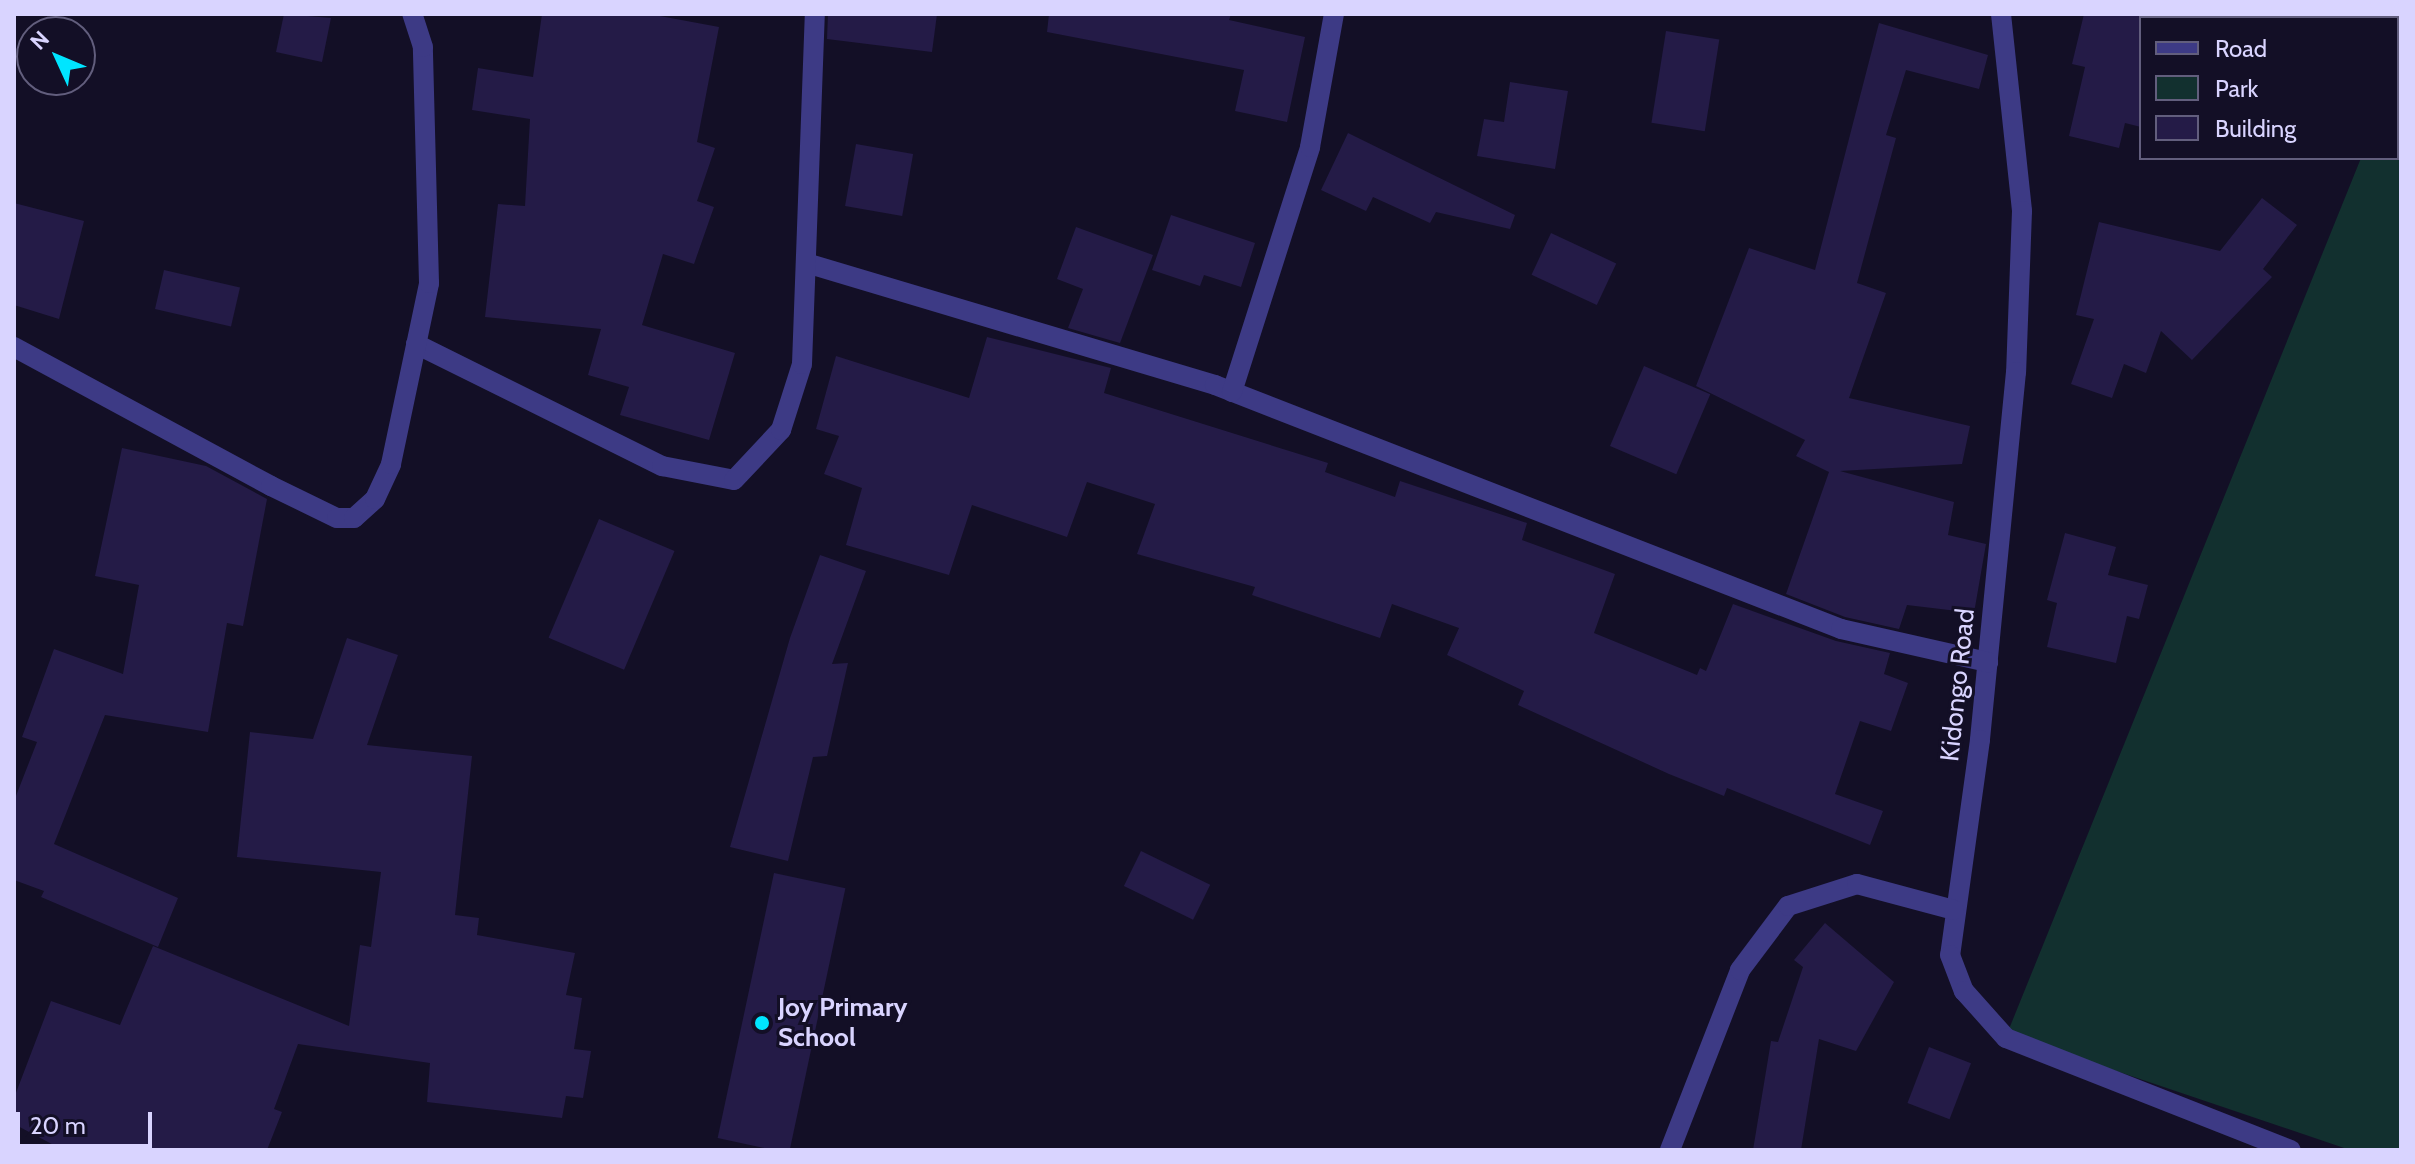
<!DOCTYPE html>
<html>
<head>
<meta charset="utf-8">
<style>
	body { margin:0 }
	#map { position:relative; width:2415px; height:1164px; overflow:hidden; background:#130f26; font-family:Cabin,sans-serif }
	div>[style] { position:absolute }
	.green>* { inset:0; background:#12302f }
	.building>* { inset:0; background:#241b47; transform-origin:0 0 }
	.minor>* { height:20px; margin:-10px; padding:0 10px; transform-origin:10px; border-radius:10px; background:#3d3a85 }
	.dots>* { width:22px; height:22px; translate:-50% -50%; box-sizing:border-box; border:4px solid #130f26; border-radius:50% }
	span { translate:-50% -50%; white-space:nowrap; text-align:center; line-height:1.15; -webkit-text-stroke:6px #130f26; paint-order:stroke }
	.street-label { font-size:26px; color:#d9d4ff }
	.poi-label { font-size:26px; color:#d9d4ff; font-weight:700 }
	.left { translate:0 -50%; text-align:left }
	.frame { position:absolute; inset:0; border:16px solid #d9d4ff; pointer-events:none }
	.legend { position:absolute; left:2139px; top:16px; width:260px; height:144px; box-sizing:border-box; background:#130f26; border:2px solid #625e7d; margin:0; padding:10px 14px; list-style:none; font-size:24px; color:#d9d4ff }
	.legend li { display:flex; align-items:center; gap:16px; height:40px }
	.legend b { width:40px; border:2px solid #625e7d }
	.north { position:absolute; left:16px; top:16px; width:80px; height:80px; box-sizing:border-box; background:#130f26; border:2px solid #625e7d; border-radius:50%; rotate:314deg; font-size:22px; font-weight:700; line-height:32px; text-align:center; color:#d9d4ff }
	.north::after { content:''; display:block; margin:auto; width:28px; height:36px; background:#00e5ff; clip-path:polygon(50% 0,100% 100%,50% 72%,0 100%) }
	.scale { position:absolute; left:16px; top:1112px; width:136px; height:36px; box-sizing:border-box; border:4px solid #d9d4ff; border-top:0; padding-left:10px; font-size:24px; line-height:28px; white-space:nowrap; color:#d9d4ff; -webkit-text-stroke:6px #130f26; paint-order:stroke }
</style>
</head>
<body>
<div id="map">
	<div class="green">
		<div style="clip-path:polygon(2401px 58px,2401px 1150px,2350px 1150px,2007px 1034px,2361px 158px,2397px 158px)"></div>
	</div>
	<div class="building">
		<div style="clip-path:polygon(284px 14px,331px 18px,322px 62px,276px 52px)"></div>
		<div style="clip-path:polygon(542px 14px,649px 14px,719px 27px,697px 142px,715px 148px,697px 201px,714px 207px,694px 264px,663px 254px,642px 325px,735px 353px,709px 440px,620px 415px,629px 387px,588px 375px,601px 329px,485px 317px,498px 204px,525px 206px,530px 119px,472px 110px,478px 68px,533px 77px)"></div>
		<div style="clip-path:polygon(828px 14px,937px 14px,932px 52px,827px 39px)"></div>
		<div style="clip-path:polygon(1049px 14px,1231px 14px,1229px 20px,1305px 37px,1287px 122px,1235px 111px,1244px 70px,1047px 32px)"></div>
		<div style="clip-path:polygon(2084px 14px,2141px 14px,2141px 127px,2125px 123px,2119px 148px,2069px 136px,2085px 67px,2072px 64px)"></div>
		<div style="clip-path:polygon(1879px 23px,1988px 55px,1979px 89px,1906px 70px,1886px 135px,1896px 138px,1857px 283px,1886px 293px,1849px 398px,1970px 426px,1962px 464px,1840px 471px,1954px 502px,1948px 535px,1986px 544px,1974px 613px,1907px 605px,1899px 629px,1845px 617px,1786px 594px,1829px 472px,1796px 456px,1805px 440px,1696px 386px,1749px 248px,1815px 270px)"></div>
		<div style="left:1666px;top:31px;width:54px;height:93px;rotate:9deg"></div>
		<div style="clip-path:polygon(1510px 82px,1568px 91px,1555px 169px,1477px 156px,1484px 119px,1504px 122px)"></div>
		<div style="clip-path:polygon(1348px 133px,1515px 215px,1510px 229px,1436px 212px,1430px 223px,1373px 197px,1366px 211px,1321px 190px)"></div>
		<div style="left:856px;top:144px;width:58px;height:63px;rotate:10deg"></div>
		<div style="clip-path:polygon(2262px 198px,2297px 225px,2263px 269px,2272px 277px,2192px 360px,2161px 331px,2146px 373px,2124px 364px,2112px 398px,2071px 384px,2094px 319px,2076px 315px,2099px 222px,2220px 251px)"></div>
		<div style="clip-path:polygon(14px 203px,84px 221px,59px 319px,14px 305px)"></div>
		<div style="clip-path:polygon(1171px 215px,1255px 243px,1241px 287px,1204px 275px,1200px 286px,1152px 270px)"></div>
		<div style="clip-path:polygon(1076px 227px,1153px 255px,1120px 343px,1068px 328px,1083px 289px,1057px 279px)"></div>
		<div style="left:1551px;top:233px;width:72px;height:46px;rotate:25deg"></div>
		<div style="left:164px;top:270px;width:78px;height:40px;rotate:13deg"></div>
		<div style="clip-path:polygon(987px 337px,1111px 368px,1104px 393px,1328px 463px,1325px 472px,1395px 497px,1400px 481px,1527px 523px,1522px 540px,1615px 574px,1594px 633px,1697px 675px,1700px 668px,1706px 671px,1733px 604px,1836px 641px,1890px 653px,1884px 674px,1908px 683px,1891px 731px,1860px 721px,1835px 794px,1883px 811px,1870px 845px,1727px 788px,1724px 796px,1669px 774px,1518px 705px,1524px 691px,1447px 655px,1459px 628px,1392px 604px,1380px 638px,1252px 595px,1255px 587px,1137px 554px,1155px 504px,1087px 482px,1067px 537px,972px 505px,949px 575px,846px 545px,862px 488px,824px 474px,839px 436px,816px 429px,836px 356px,969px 398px)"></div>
		<div style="left:1644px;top:366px;width:72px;height:87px;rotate:23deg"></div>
		<div style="clip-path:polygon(122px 448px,206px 466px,267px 499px,243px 626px,227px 623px,208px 732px,105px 715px,54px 844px,178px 898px,158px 947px,41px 897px,44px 891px,14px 880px,14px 801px,37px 742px,22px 737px,54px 649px,123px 674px,139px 585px,95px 576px)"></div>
		<div style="left:599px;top:519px;width:82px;height:129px;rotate:23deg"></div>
		<div style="clip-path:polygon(2065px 533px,2116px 547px,2108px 575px,2148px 585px,2139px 619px,2127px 616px,2116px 663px,2047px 647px,2057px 603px,2047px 600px)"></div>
		<div style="clip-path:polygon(820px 555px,866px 571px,832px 664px,848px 663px,827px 756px,813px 757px,788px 861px,730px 847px,790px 638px)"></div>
		<div style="clip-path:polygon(347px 638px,398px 655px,367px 745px,472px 756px,455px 915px,479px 918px,477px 935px,575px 953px,566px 995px,582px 998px,574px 1049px,591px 1051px,583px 1098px,566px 1096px,562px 1118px,427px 1102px,430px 1063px,298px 1044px,274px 1109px,282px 1112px,267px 1150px,63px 1150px,14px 1124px,14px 1098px,51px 1001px,120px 1025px,153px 946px,349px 1026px,360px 945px,371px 947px,381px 872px,237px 857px,250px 732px,313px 739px)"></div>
		<div style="left:1141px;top:851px;width:77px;height:39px;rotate:26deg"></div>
		<div style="left:774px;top:873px;width:73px;height:271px;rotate:12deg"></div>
		<div style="clip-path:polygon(1825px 923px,1894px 982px,1856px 1051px,1819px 1039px,1801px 1150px,1753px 1150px,1771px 1041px,1778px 1042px,1803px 967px,1794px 960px)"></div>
		<div style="left:1929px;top:1047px;width:45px;height:60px;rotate:21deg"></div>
	</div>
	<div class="minor">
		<div style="left:2001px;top:14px;width:198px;rotate:83.9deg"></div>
		<div style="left:2022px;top:211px;width:161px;rotate:92.1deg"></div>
		<div style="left:2016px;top:372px;width:370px;rotate:95.6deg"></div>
		<div style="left:1980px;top:740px;width:217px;rotate:97.9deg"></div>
		<div style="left:1950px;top:955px;width:39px;rotate:69deg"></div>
		<div style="left:1964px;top:991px;width:63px;rotate:48.2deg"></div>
		<div style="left:2006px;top:1038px;width:306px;rotate:21.5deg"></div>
		<div style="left:806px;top:263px;width:427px;rotate:16.6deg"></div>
		<div style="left:1215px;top:385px;width:672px;rotate:21.29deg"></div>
		<div style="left:1841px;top:629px;width:151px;rotate:12.7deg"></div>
		<div style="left:416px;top:344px;width:275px;rotate:26.4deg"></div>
		<div style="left:662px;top:466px;width:73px;rotate:11deg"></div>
		<div style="left:734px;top:480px;width:69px;rotate:-46.8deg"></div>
		<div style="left:781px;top:430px;width:69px;rotate:-72.3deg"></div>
		<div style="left:802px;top:364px;width:350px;rotate:-87.9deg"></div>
		<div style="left:14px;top:347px;width:292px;rotate:28.4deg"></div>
		<div style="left:271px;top:486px;width:73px;rotate:25.9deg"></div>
		<div style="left:337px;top:518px;width:17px"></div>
		<div style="left:354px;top:518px;width:28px;rotate:-42deg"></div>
		<div style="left:375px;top:499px;width:38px;rotate:-65deg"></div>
		<div style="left:391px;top:464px;width:185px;rotate:-78.1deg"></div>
		<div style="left:429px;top:283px;width:236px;rotate:-91.5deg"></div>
		<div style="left:423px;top:47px;width:35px;rotate:-108deg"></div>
		<div style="left:1232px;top:392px;width:257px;rotate:-72.3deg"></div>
		<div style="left:1310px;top:147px;width:135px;rotate:-79.8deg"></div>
		<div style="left:1670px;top:1150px;width:193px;rotate:-68.7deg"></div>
		<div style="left:1740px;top:970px;width:80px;rotate:-53.1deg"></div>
		<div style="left:1788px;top:906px;width:72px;rotate:-17.7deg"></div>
		<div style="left:1857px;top:884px;width:100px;rotate:15deg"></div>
	</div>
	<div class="dots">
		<div style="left:762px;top:1023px;background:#00e5ff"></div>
	</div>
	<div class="street-label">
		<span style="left:1958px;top:685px;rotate:-84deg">Kidongo Road</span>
	</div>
	<div class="poi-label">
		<span class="left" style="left:778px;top:1023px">Joy Primary<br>School</span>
	</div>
	<div class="frame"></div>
	<ul class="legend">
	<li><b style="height:10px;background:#3d3a85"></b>Road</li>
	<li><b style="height:22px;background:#12302f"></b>Park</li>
	<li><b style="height:22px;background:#241b47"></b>Building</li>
	</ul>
	<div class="north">N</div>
	<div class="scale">20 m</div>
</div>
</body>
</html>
